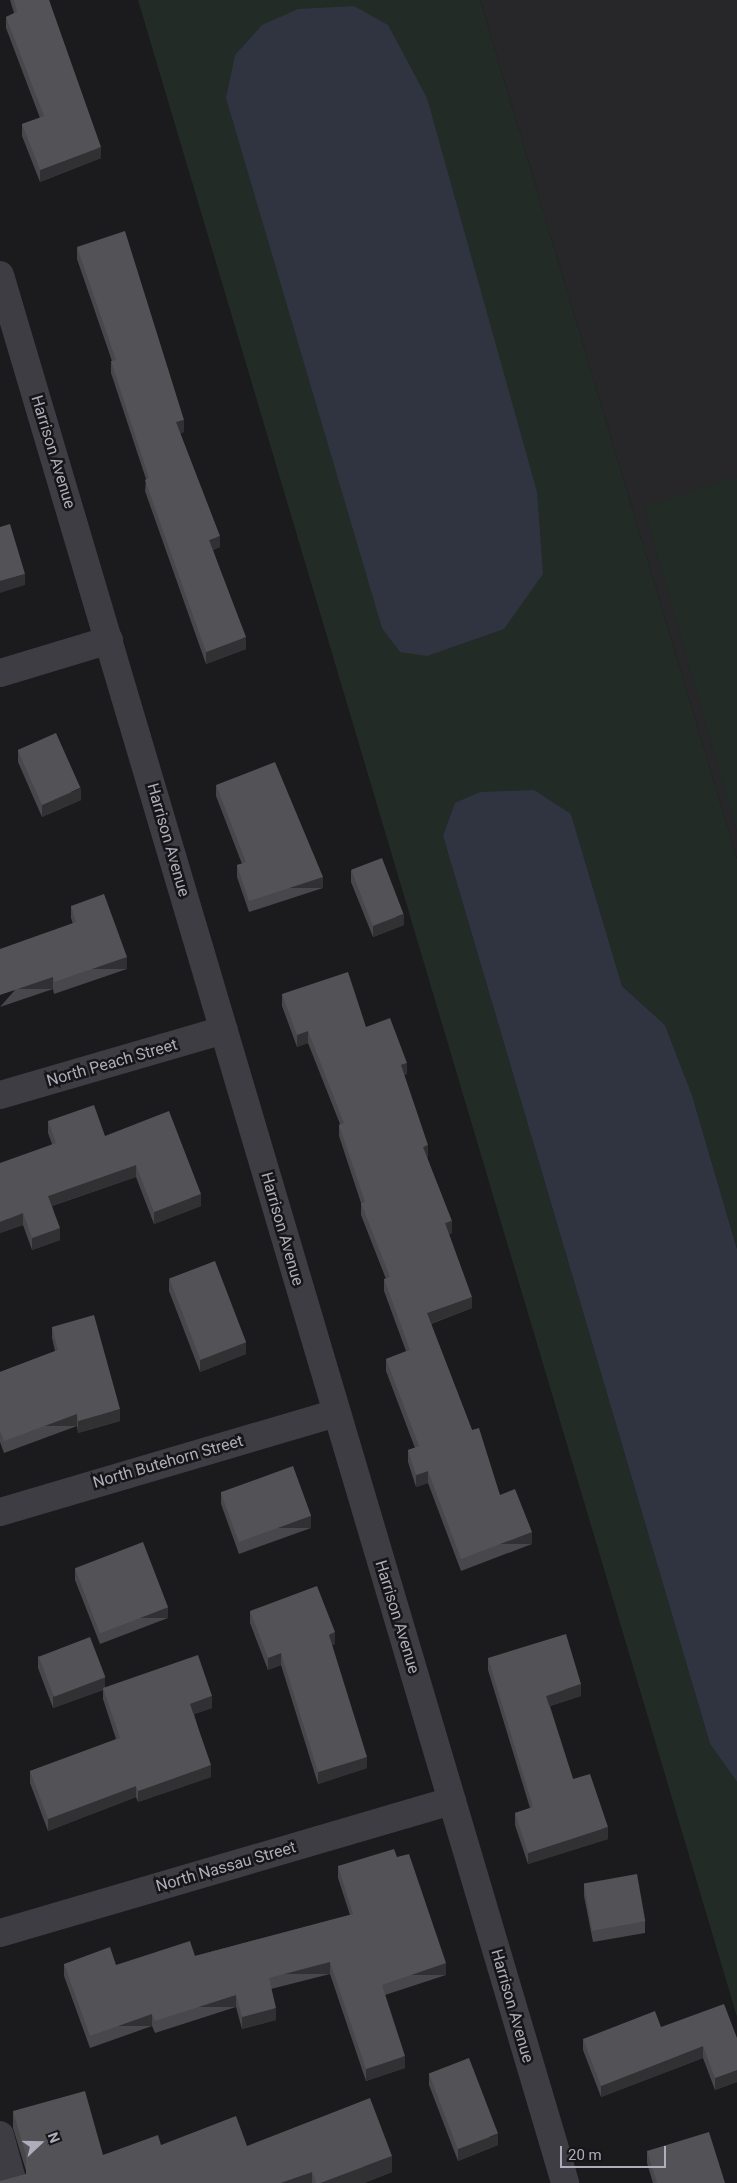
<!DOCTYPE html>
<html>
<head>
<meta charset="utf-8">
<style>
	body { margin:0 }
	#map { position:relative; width:737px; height:2183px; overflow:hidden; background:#1b1a1c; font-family:Roboto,sans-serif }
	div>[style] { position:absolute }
	.built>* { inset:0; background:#272629 }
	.green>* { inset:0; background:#222b25 }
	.water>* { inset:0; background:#303441 }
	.minor>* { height:28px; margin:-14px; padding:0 14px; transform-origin:14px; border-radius:14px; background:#3e3d43 }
	.wall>* { inset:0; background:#48474b }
	.shaded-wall>* { inset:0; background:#313033; transform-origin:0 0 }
	.building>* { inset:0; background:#535257; transform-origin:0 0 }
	span { translate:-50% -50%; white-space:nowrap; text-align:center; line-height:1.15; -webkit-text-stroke:5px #161517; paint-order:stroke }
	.street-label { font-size:16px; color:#adadbb }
	.north { position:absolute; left:15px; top:2118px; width:50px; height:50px; -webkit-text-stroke:4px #161517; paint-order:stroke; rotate:69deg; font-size:14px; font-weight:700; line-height:20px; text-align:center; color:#adadbb }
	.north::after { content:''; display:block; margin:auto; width:18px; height:22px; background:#adadbb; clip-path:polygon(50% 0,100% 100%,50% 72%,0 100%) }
	.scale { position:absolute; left:560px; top:2146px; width:106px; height:22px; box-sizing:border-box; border:2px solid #adadbb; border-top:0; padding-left:6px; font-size:15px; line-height:18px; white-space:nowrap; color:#adadbb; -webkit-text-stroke:4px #161517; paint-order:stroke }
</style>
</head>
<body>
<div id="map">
	<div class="built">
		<div style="clip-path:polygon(480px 0,737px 0,737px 859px)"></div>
	</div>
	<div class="green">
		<div style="clip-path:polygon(138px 0,480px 0,737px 859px,737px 1249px,692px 1095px,665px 1025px,622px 986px,571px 814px,443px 836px,710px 1744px,737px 1782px,737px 2017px)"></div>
		<div style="clip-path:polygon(737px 476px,737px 832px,644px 507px)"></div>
	</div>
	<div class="water">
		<div style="clip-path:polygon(354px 6px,388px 25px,427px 98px,537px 492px,543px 574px,504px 629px,427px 656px,400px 652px,382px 628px,226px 98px,235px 55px,262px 25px,298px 9px)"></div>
		<div style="clip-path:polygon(534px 790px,571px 814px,622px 986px,665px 1025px,692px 1095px,737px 1249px,737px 1782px,710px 1744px,443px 836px,455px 803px,480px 792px)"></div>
	</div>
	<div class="minor">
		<div style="left:0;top:275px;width:1990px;rotate:73.5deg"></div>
		<div style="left:0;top:673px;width:114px;rotate:-16.8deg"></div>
		<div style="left:0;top:1095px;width:233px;rotate:-16.2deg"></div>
		<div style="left:0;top:1512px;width:351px;rotate:-16.4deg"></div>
		<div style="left:0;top:1933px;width:471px;rotate:-16.3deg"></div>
		<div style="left:0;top:2135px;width:42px;rotate:75deg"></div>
		<div style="left:11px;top:2176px;width:12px;rotate:160deg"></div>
	</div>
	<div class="wall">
		<div style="clip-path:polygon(10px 0,49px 0,101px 158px,40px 182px,22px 136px,22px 124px,40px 118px,6px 28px,6px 17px,14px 13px)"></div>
		<div style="clip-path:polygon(77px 247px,184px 432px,180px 433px,220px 547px,213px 550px,246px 649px,206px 664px,145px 491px,146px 479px,111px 373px,111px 361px,112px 361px,77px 259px)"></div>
		<div style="clip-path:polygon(18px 750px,81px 800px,42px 817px,18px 762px)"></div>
		<div style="clip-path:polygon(216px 785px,323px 888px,249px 912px,237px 877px,237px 865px,242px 864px,216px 796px)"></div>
		<div style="clip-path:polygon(351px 870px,404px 925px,373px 937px,351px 882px)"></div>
		<div style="clip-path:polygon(71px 906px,127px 969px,54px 994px,53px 989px,0 1007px,73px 924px,71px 918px)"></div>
		<div style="clip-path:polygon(282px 994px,366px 1027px,407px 1074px,404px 1075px,428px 1157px,427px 1157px,452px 1233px,449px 1234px,472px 1308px,431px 1324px,472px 1430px,500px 1495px,532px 1544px,461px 1571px,428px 1483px,416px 1487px,408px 1462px,408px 1450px,415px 1448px,386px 1371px,386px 1359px,406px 1351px,384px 1291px,384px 1279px,386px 1279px,361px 1215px,361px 1203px,339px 1136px,339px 1125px,340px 1124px,308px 1043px,297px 1047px,282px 1006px)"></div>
		<div style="clip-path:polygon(48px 1121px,105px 1136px,201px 1206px,154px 1224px,136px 1177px,52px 1206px,60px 1240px,32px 1250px,23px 1225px,0 1233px,52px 1144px,48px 1133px)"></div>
		<div style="clip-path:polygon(169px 1279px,246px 1354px,200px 1372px,169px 1291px)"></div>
		<div style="clip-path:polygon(52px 1327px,120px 1421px,78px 1433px,77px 1426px,4px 1453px,0 1442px,0 1372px,55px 1351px,52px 1338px)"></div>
		<div style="clip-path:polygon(221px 1492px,311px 1528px,239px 1554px,221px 1504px)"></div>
		<div style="clip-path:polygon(75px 1568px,168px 1618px,100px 1644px,75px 1580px)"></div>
		<div style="clip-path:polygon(250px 1611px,335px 1644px,332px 1645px,367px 1768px,318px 1784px,281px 1665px,268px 1670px,250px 1623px)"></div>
		<div style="clip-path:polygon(38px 1656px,105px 1687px,212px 1708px,194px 1714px,211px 1777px,138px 1802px,136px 1797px,48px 1831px,30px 1783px,30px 1771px,116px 1739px,103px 1699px,103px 1690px,53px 1708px,38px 1668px)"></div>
		<div style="clip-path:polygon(488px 1658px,581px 1696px,550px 1706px,573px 1779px,608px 1839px,528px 1864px,515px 1825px,515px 1813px,530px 1808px,488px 1670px)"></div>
		<div style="clip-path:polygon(397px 1857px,446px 1975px,385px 1995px,405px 2068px,366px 2081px,330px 1974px,271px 1989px,276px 2020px,242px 2029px,236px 2007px,155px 2033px,152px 2026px,90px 2048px,64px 1976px,64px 1964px,116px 1965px,195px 1956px,350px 1915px,338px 1878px,338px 1866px)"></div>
		<div style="clip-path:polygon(584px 1884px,645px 1921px,645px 1933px,593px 1942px,584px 1896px)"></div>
		<div style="clip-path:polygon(661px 2027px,737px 2038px,737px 2082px,715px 2090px,703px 2058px,601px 2097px,583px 2050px,583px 2039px)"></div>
		<div style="clip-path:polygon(429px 2073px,498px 2145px,458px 2161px,429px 2085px)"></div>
		<div style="clip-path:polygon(13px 2111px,103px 2155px,161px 2145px,247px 2146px,392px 2172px,364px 2183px,0 2183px,26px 2174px,26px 2171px,13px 2128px)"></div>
		<div style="clip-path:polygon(647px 2151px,725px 2183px,653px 2183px,647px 2163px)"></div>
	</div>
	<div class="shaded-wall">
		<div style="clip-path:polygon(101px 147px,101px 158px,40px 182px,40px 170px)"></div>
		<div style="clip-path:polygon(184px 420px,184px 432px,176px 434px,176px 422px)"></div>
		<div style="clip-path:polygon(220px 536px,220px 547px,209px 551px,209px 540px)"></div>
		<div style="clip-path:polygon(25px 574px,25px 585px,0 593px,0 581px)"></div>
		<div style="clip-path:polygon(246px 637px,246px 649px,206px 664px,206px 652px)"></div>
		<div style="clip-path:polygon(81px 788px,81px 800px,42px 817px,42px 805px)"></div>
		<div style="left:323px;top:877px;width:11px;height:78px;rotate:90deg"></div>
		<div style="clip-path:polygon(404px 914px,404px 925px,373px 937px,373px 926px)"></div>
		<div style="left:127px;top:957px;width:12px;height:77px;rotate:90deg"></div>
		<div style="left:53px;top:977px;width:12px;height:56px;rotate:90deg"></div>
		<div style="clip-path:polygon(308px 1031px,308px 1043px,297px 1047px,297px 1035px)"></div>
		<div style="clip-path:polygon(407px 1063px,407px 1074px,401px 1077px,401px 1065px)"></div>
		<div style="clip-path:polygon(428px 1145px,428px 1157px,423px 1159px,423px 1147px)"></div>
		<div style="clip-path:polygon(136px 1165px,136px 1177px,48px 1207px,48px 1196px)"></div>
		<div style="clip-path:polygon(201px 1194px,201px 1206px,154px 1224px,154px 1212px)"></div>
		<div style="clip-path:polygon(23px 1213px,23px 1225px,0 1233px,0 1222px)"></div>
		<div style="clip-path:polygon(452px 1221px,452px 1233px,445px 1235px,445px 1223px)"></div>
		<div style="clip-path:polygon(60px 1228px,60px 1240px,32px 1250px,32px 1238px)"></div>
		<div style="clip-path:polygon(472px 1297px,472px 1308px,427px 1325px,427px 1313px)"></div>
		<div style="clip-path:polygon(246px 1342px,246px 1354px,200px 1372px,200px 1360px)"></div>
		<div style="clip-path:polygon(120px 1409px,120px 1421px,78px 1433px,78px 1421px)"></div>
		<div style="left:77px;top:1414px;width:12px;height:78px;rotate:90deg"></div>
		<div style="clip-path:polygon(428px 1471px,428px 1483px,416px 1487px,416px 1475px)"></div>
		<div style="left:311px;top:1516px;width:12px;height:77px;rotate:90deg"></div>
		<div style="left:532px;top:1532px;width:12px;height:76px;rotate:90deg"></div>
		<div style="left:168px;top:1607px;width:11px;height:73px;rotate:90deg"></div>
		<div style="clip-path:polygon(335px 1632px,335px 1644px,329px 1646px,329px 1635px)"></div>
		<div style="clip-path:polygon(281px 1653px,281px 1665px,268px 1670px,268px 1658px)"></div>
		<div style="clip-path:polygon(105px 1677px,105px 1689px,103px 1688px,103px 1690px,53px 1708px,53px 1696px)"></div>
		<div style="clip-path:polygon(581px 1684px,581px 1696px,546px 1707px,546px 1696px)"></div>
		<div style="clip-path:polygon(212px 1696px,212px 1708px,190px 1715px,190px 1704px)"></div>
		<div style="clip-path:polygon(367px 1757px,367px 1768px,318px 1784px,318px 1772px)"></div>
		<div style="clip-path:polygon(211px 1765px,211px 1777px,138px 1802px,138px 1791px)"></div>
		<div style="clip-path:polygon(136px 1786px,136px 1797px,48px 1831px,48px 1819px)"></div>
		<div style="clip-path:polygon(608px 1827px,608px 1839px,528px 1864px,528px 1853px)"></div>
		<div style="left:330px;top:1962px;width:12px;height:63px;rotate:90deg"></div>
		<div style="left:446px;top:1963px;width:12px;height:68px;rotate:90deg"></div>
		<div style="left:236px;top:1995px;width:12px;height:85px;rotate:90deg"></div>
		<div style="clip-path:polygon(276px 2008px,276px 2020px,242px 2029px,242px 2017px)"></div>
		<div style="left:152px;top:2014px;width:12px;height:66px;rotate:90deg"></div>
		<div style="clip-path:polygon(703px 2046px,703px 2058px,601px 2097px,601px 2086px)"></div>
		<div style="clip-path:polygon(405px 2056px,405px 2068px,366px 2081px,366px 2069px)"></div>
		<div style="clip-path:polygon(737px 2070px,737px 2082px,715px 2090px,715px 2078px)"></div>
		<div style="clip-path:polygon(498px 2134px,498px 2145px,458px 2161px,458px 2149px)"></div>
		<div style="clip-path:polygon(392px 2156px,392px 2172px,364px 2183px,320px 2183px)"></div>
		<div style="clip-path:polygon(312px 2172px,312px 2183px,280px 2183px)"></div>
	</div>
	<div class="building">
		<div style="clip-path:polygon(14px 0,49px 0,101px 147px,40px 170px,22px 124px,44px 116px,6px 17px,17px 12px)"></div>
		<div style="clip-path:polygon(125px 231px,184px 420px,176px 422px,220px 536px,209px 540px,246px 637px,206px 652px,145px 480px,149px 478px,111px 361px,116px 360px,77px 247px)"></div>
		<div style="clip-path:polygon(10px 524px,25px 574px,0 581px,0 527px)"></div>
		<div style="left:56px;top:733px;width:60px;height:42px;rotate:66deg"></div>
		<div style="clip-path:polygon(275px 762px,323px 877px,249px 901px,237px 865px,246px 862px,216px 785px)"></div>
		<div style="left:382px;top:858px;width:60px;height:33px;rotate:69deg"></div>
		<div style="clip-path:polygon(104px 894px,127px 957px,54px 982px,53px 977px,0 995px,0 949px,76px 922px,71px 906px)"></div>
		<div style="clip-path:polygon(348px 972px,366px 1027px,390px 1018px,407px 1063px,401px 1065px,428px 1145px,423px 1147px,452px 1221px,445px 1223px,472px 1297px,427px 1313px,472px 1430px,479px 1428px,500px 1495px,515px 1489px,532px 1532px,461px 1559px,428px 1471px,416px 1475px,408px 1450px,419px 1446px,386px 1359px,410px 1350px,384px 1279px,390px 1277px,361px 1203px,365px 1202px,339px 1125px,344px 1123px,308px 1031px,297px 1035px,282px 994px)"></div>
		<div style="clip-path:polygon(94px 1105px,105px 1136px,169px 1111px,201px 1194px,154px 1212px,136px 1165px,48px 1196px,60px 1228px,32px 1238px,23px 1213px,0 1222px,0 1163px,56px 1143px,48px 1121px)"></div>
		<div style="left:215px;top:1261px;width:87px;height:49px;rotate:69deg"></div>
		<div style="clip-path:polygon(94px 1315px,120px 1409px,78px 1421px,77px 1414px,4px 1441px,0 1431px,0 1372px,58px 1350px,52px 1327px)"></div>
		<div style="left:293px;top:1466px;width:53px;height:77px;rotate:70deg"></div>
		<div style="left:143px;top:1542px;width:70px;height:73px;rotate:69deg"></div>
		<div style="clip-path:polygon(317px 1586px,335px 1632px,329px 1635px,367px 1757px,318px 1772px,281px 1653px,268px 1658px,250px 1611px)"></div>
		<div style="clip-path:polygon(566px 1634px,581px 1684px,546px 1696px,573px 1779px,590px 1774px,608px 1827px,528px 1853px,515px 1813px,533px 1807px,488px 1658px)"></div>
		<div style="left:90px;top:1637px;width:43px;height:55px;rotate:69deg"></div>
		<div style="clip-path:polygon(198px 1655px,212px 1696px,190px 1704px,211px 1765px,138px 1791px,136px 1786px,48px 1819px,30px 1771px,120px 1738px,103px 1688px)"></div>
		<div style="clip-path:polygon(394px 1849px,397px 1857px,409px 1854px,446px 1963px,382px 1985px,405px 2056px,366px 2069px,330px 1962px,269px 1978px,276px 2008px,242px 2017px,236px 1995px,155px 2021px,152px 2014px,90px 2036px,64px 1964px,110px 1947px,116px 1965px,190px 1941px,195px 1956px,353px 1914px,338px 1866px)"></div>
		<div style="left:637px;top:1874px;width:48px;height:54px;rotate:80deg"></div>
		<div style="clip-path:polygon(724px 2004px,737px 2038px,737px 2070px,715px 2078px,703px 2046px,601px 2086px,583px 2039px,655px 2011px,661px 2027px)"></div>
		<div style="left:469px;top:2058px;width:81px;height:43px;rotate:69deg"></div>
		<div style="clip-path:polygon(85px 2091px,103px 2155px,158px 2135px,161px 2145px,236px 2116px,247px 2146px,370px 2098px,392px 2156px,320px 2183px,316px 2183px,312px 2172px,280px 2183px,0 2183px,0 2181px,26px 2174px,26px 2155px,13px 2111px)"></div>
		<div style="clip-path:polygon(709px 2132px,725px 2183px,657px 2183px,647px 2151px)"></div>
	</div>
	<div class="street-label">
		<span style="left:53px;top:452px;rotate:73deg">Harrison Avenue</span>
		<span style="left:168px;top:840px;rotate:74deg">Harrison Avenue</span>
		<span style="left:112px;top:1063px;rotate:-16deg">North Peach Street</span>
		<span style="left:282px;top:1229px;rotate:74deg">Harrison Avenue</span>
		<span style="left:168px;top:1462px;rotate:-16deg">North Butehorn Street</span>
		<span style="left:397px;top:1617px;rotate:73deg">Harrison Avenue</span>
		<span style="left:226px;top:1867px;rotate:-16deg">North Nassau Street</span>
		<span style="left:512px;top:2006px;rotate:74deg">Harrison Avenue</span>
	</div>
	<div class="north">N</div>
	<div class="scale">20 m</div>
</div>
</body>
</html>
